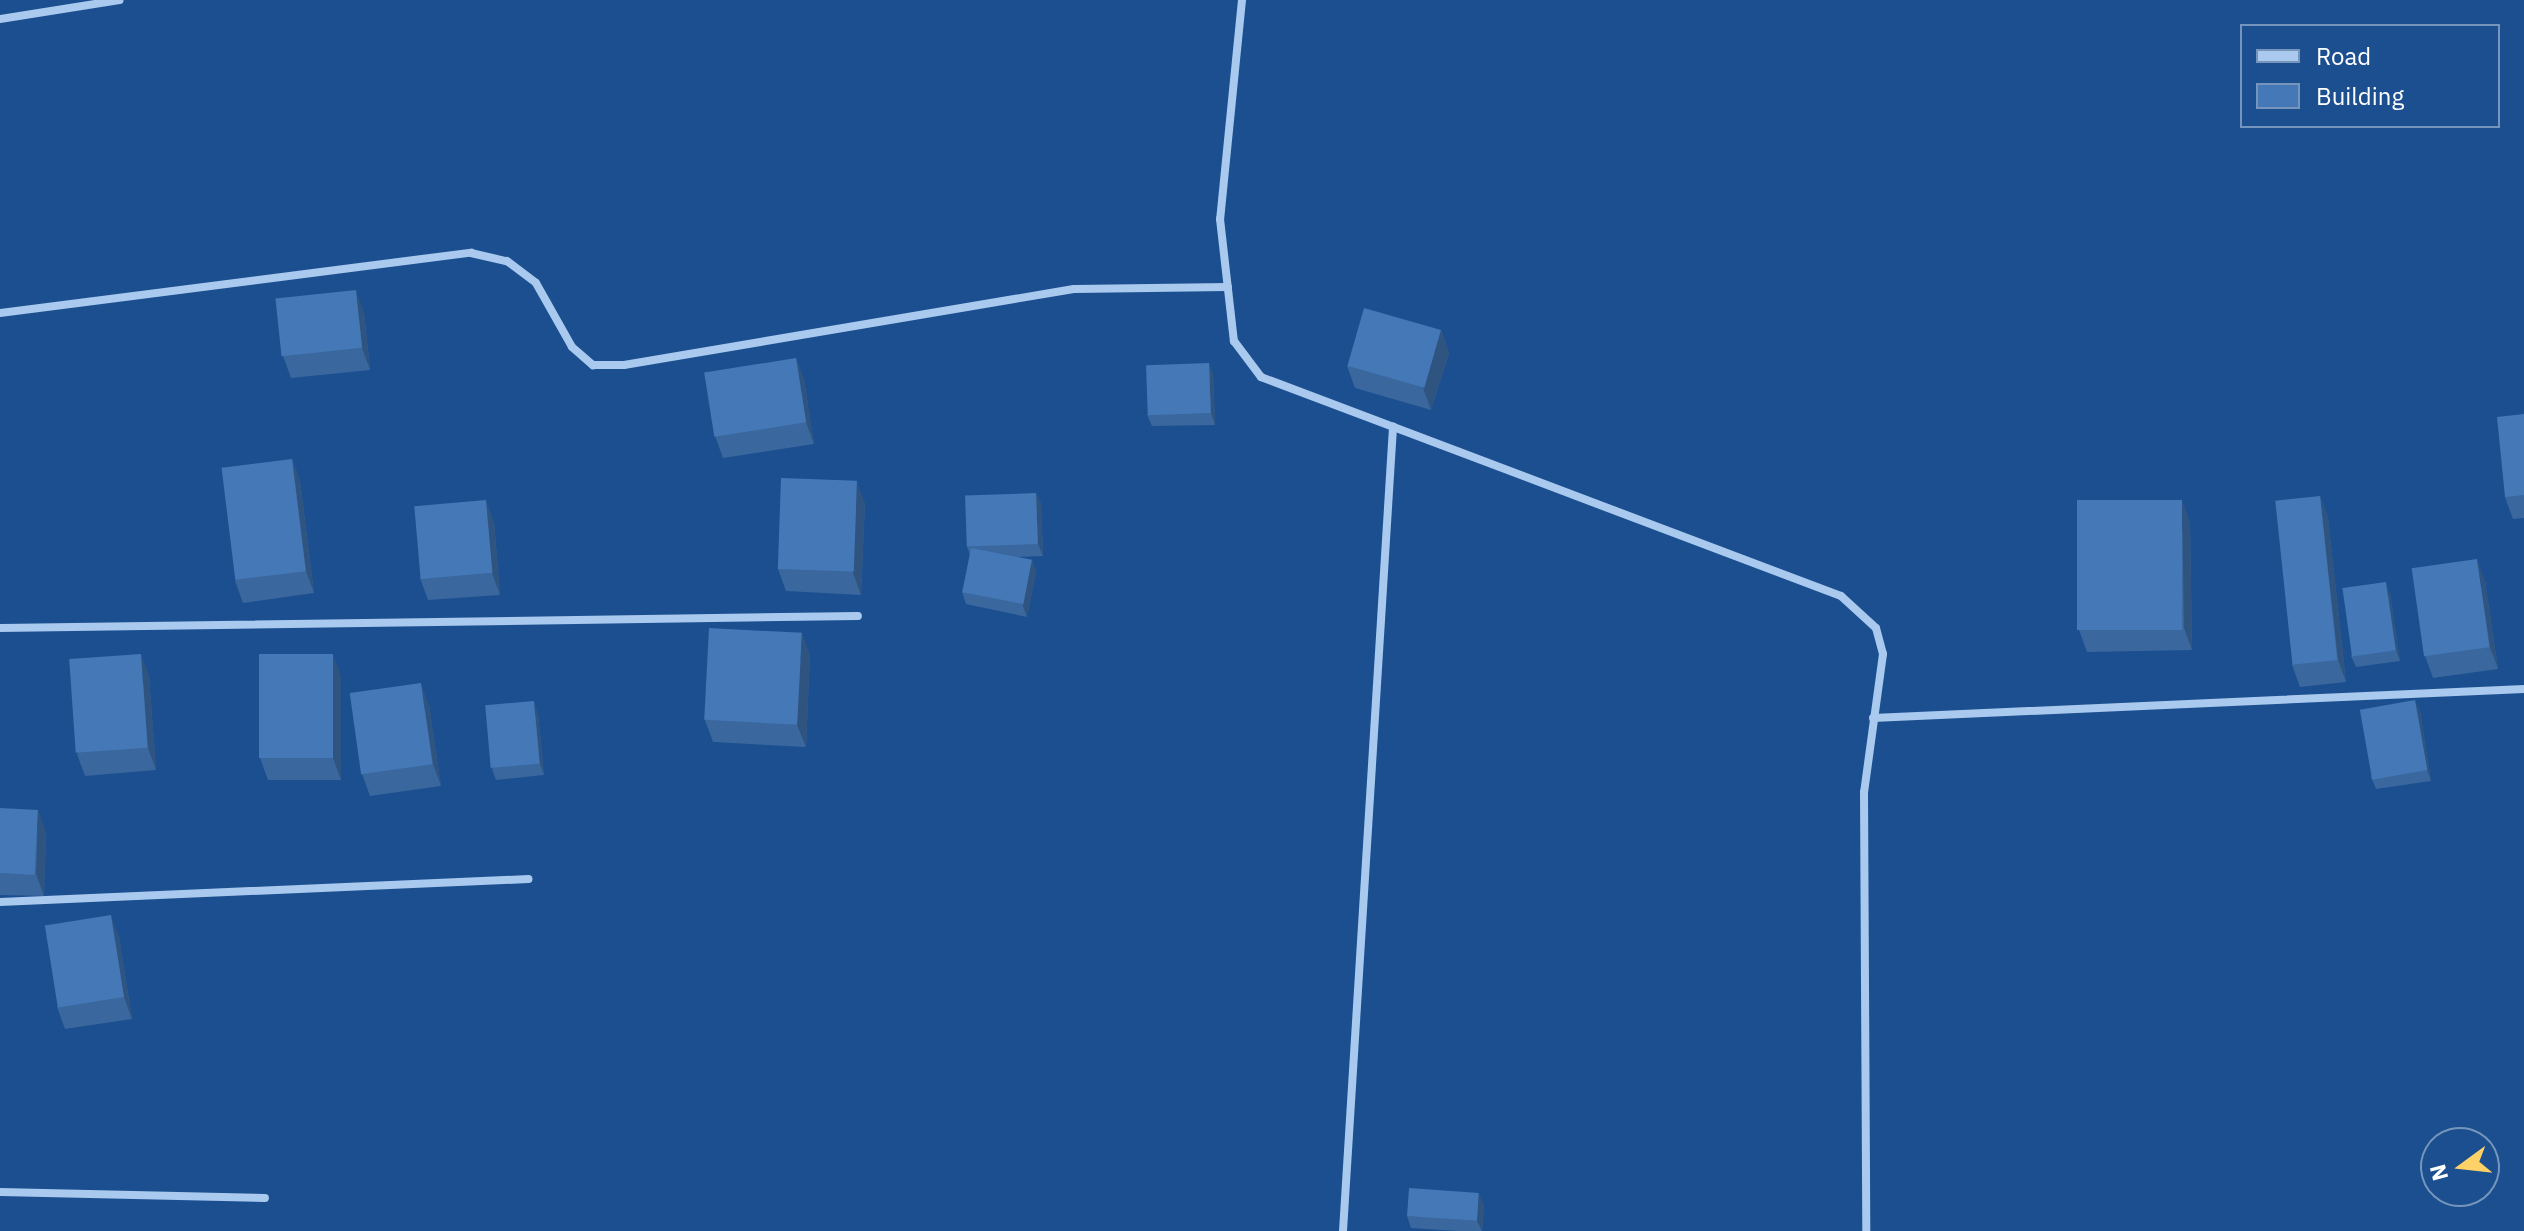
<!DOCTYPE html>
<html>
<head>
<meta charset="utf-8">
<style>
	body { margin:0 }
	#map { position:relative; width:2524px; height:1231px; overflow:hidden; background:#1b4f8f; font-family:"IBM Plex Sans",sans-serif }
	div>[style] { position:absolute }
	.street>* { height:8px; margin:-4px; padding:0 4px; transform-origin:4px; border-radius:4px; background:#a9c9ee }
	.wall>* { inset:0; background:#3a679d }
	.shaded-wall>* { inset:0; background:#305480 }
	.building>* { inset:0; background:#4478b7; transform-origin:0 0 }
	span { translate:-50% -50%; white-space:nowrap; text-align:center; line-height:1.15; -webkit-text-stroke:6px #1b4f8f; paint-order:stroke }
	.legend { position:absolute; left:2240px; top:24px; width:260px; height:104px; box-sizing:border-box; background:#1b4f8f; border:2px solid #7695bc; margin:0; padding:10px 14px; list-style:none; font-size:24px; color:#fff }
	.legend li { display:flex; align-items:center; gap:16px; height:40px }
	.legend b { width:40px; border:2px solid #7695bc }
	.north { position:absolute; left:2420px; top:1127px; width:80px; height:80px; box-sizing:border-box; background:#1b4f8f; border:2px solid #7695bc; border-radius:50%; rotate:255deg; font-size:22px; font-weight:700; line-height:32px; text-align:center; color:#fff }
	.north::after { content:''; display:block; margin:auto; width:28px; height:36px; background:#ffd166; clip-path:polygon(50% 0,100% 100%,50% 72%,0 100%) }
</style>
</head>
<body>
<div id="map">
	<div class="street">
		<div style="left:1242px;top:0;width:220px;rotate:95.7deg"></div>
		<div style="left:1220px;top:219px;width:123px;rotate:83.5deg"></div>
		<div style="left:1234px;top:341px;width:45px;rotate:53.1deg"></div>
		<div style="left:1261px;top:377px;width:620px;rotate:20.69deg"></div>
		<div style="left:1841px;top:596px;width:47px;rotate:42.4deg"></div>
		<div style="left:1876px;top:628px;width:27px;rotate:75deg"></div>
		<div style="left:1883px;top:654px;width:139px;rotate:97.8deg"></div>
		<div style="left:1864px;top:792px;width:439px;rotate:89.7deg"></div>
		<div style="left:0;top:19px;width:121px;rotate:-9deg"></div>
		<div style="left:0;top:313px;width:475px;rotate:-7.3deg"></div>
		<div style="left:471px;top:253px;width:37px;rotate:13deg"></div>
		<div style="left:507px;top:261px;width:36px;rotate:37deg"></div>
		<div style="left:536px;top:283px;width:73px;rotate:60.6deg"></div>
		<div style="left:572px;top:347px;width:28px;rotate:41deg"></div>
		<div style="left:593px;top:365px;width:31px"></div>
		<div style="left:624px;top:365px;width:456px;rotate:-9.6deg"></div>
		<div style="left:1074px;top:289px;width:154px;rotate:-0.7deg"></div>
		<div style="left:0;top:628px;width:858px;rotate:-0.8deg"></div>
		<div style="left:1873px;top:718px;width:652px;rotate:-2.55deg"></div>
		<div style="left:0;top:902px;width:529px;rotate:-2.49deg"></div>
		<div style="left:0;top:1192px;width:265px;rotate:1.3deg"></div>
		<div style="left:1343px;top:1231px;width:806px;rotate:-86.44deg"></div>
	</div>
	<div class="wall">
		<div style="clip-path:polygon(364px 312px,370px 370px,291px 378px,283px 356px)"></div>
		<div style="clip-path:polygon(1441px 330px,1449px 353px,1431px 410px,1355px 388px,1347px 366px)"></div>
		<div style="clip-path:polygon(796px 358px,804px 380px,814px 444px,723px 458px,715px 436px)"></div>
		<div style="clip-path:polygon(1209px 363px,1213px 374px,1215px 425px,1152px 426px,1147px 415px)"></div>
		<div style="clip-path:polygon(2524px 414px,2524px 518px,2513px 519px,2505px 497px)"></div>
		<div style="clip-path:polygon(292px 459px,300px 481px,314px 593px,243px 603px,235px 581px)"></div>
		<div style="clip-path:polygon(1036px 493px,1041px 504px,1043px 556px,1017px 557px,1032px 560px,1036px 572px,1027px 617px,966px 604px,962px 592px,970px 555px,967px 547px)"></div>
		<div style="clip-path:polygon(2320px 496px,2328px 518px,2346px 682px,2300px 687px,2292px 665px)"></div>
		<div style="clip-path:polygon(865px 503px,861px 595px,786px 591px,778px 569px)"></div>
		<div style="clip-path:polygon(494px 522px,500px 595px,428px 600px,420px 578px)"></div>
		<div style="clip-path:polygon(2190px 522px,2192px 650px,2087px 652px,2079px 630px)"></div>
		<div style="clip-path:polygon(2485px 581px,2498px 669px,2433px 678px,2425px 656px)"></div>
		<div style="clip-path:polygon(2390px 594px,2400px 661px,2356px 667px,2351px 656px)"></div>
		<div style="clip-path:polygon(810px 655px,806px 747px,713px 742px,705px 720px)"></div>
		<div style="clip-path:polygon(149px 676px,156px 770px,85px 776px,77px 754px)"></div>
		<div style="clip-path:polygon(341px 676px,341px 780px,268px 780px,260px 758px)"></div>
		<div style="clip-path:polygon(429px 705px,441px 786px,370px 796px,362px 774px)"></div>
		<div style="clip-path:polygon(2420px 711px,2431px 781px,2376px 789px,2371px 777px)"></div>
		<div style="clip-path:polygon(538px 713px,544px 775px,496px 780px,492px 769px)"></div>
		<div style="clip-path:polygon(0 808px,46px 832px,44px 896px,0 895px)"></div>
		<div style="clip-path:polygon(119px 937px,132px 1019px,65px 1029px,57px 1007px)"></div>
		<div style="clip-path:polygon(1484px 1205px,1482px 1231px,1457px 1231px,1411px 1228px,1407px 1216px)"></div>
	</div>
	<div class="shaded-wall">
		<div style="clip-path:polygon(356px 290px,364px 312px,370px 370px,362px 348px)"></div>
		<div style="clip-path:polygon(1441px 330px,1449px 353px,1431px 410px,1423px 388px)"></div>
		<div style="clip-path:polygon(796px 358px,804px 380px,814px 444px,806px 422px)"></div>
		<div style="clip-path:polygon(1209px 363px,1213px 374px,1215px 425px,1211px 413px)"></div>
		<div style="clip-path:polygon(292px 459px,300px 481px,314px 593px,306px 571px)"></div>
		<div style="clip-path:polygon(857px 481px,865px 503px,861px 595px,853px 573px)"></div>
		<div style="clip-path:polygon(1036px 493px,1041px 504px,1043px 556px,1038px 544px)"></div>
		<div style="clip-path:polygon(2320px 496px,2328px 518px,2346px 682px,2338px 660px)"></div>
		<div style="clip-path:polygon(486px 500px,494px 522px,500px 595px,492px 573px)"></div>
		<div style="clip-path:polygon(2182px 500px,2190px 522px,2192px 650px,2184px 628px)"></div>
		<div style="clip-path:polygon(2477px 559px,2485px 581px,2498px 669px,2490px 647px)"></div>
		<div style="clip-path:polygon(1032px 560px,1036px 572px,1027px 617px,1023px 606px)"></div>
		<div style="clip-path:polygon(2386px 582px,2390px 594px,2400px 661px,2396px 650px)"></div>
		<div style="clip-path:polygon(802px 633px,810px 655px,806px 747px,797px 725px)"></div>
		<div style="clip-path:polygon(141px 654px,149px 676px,156px 770px,148px 748px)"></div>
		<div style="clip-path:polygon(333px 654px,341px 676px,341px 780px,333px 758px)"></div>
		<div style="clip-path:polygon(421px 683px,429px 705px,441px 786px,433px 764px)"></div>
		<div style="clip-path:polygon(2415px 700px,2420px 711px,2431px 781px,2427px 770px)"></div>
		<div style="clip-path:polygon(534px 701px,538px 713px,544px 775px,540px 764px)"></div>
		<div style="clip-path:polygon(38px 810px,46px 832px,44px 896px,36px 874px)"></div>
		<div style="clip-path:polygon(111px 915px,119px 937px,132px 1019px,124px 997px)"></div>
		<div style="clip-path:polygon(1479px 1193px,1484px 1205px,1482px 1231px,1477px 1221px)"></div>
	</div>
	<div class="building">
		<div style="left:356px;top:290px;width:58px;height:81px;rotate:84deg"></div>
		<div style="left:1364px;top:308px;width:80px;height:60px;rotate:16deg"></div>
		<div style="left:796px;top:358px;width:65px;height:93px;rotate:81deg"></div>
		<div style="left:1209px;top:363px;width:50px;height:63px;rotate:88deg"></div>
		<div style="clip-path:polygon(2524px 414px,2524px 495px,2505px 497px,2497px 417px)"></div>
		<div style="left:292px;top:459px;width:113px;height:71px;rotate:83deg"></div>
		<div style="left:781px;top:478px;width:76px;height:91px;rotate:2deg"></div>
		<div style="left:1036px;top:493px;width:51px;height:71px;rotate:88deg"></div>
		<div style="left:2320px;top:496px;width:165px;height:45px;rotate:84deg"></div>
		<div style="left:486px;top:500px;width:73px;height:72px;rotate:85deg"></div>
		<div style="left:2077px;top:500px;width:105px;height:130px"></div>
		<div style="left:971px;top:548px;width:62px;height:45px;rotate:11deg"></div>
		<div style="left:2477px;top:559px;width:89px;height:66px;rotate:82deg"></div>
		<div style="left:2386px;top:582px;width:69px;height:44px;rotate:82deg"></div>
		<div style="left:709px;top:628px;width:93px;height:92px;rotate:3deg"></div>
		<div style="left:141px;top:654px;width:94px;height:72px;rotate:86deg"></div>
		<div style="left:259px;top:654px;width:74px;height:104px"></div>
		<div style="left:421px;top:683px;width:82px;height:72px;rotate:82deg"></div>
		<div style="left:2415px;top:700px;width:71px;height:56px;rotate:80deg"></div>
		<div style="left:534px;top:701px;width:63px;height:49px;rotate:85deg"></div>
		<div style="left:0;top:808px;width:38px;height:65px;rotate:3deg"></div>
		<div style="left:111px;top:915px;width:83px;height:67px;rotate:81deg"></div>
		<div style="left:1409px;top:1188px;width:70px;height:28px;rotate:4deg"></div>
	</div>
	<ul class="legend">
	<li><b style="height:10px;background:#a9c9ee"></b>Road</li>
	<li><b style="height:22px;background:#4478b7"></b>Building</li>
	</ul>
	<div class="north">N</div>
</div>
</body>
</html>
